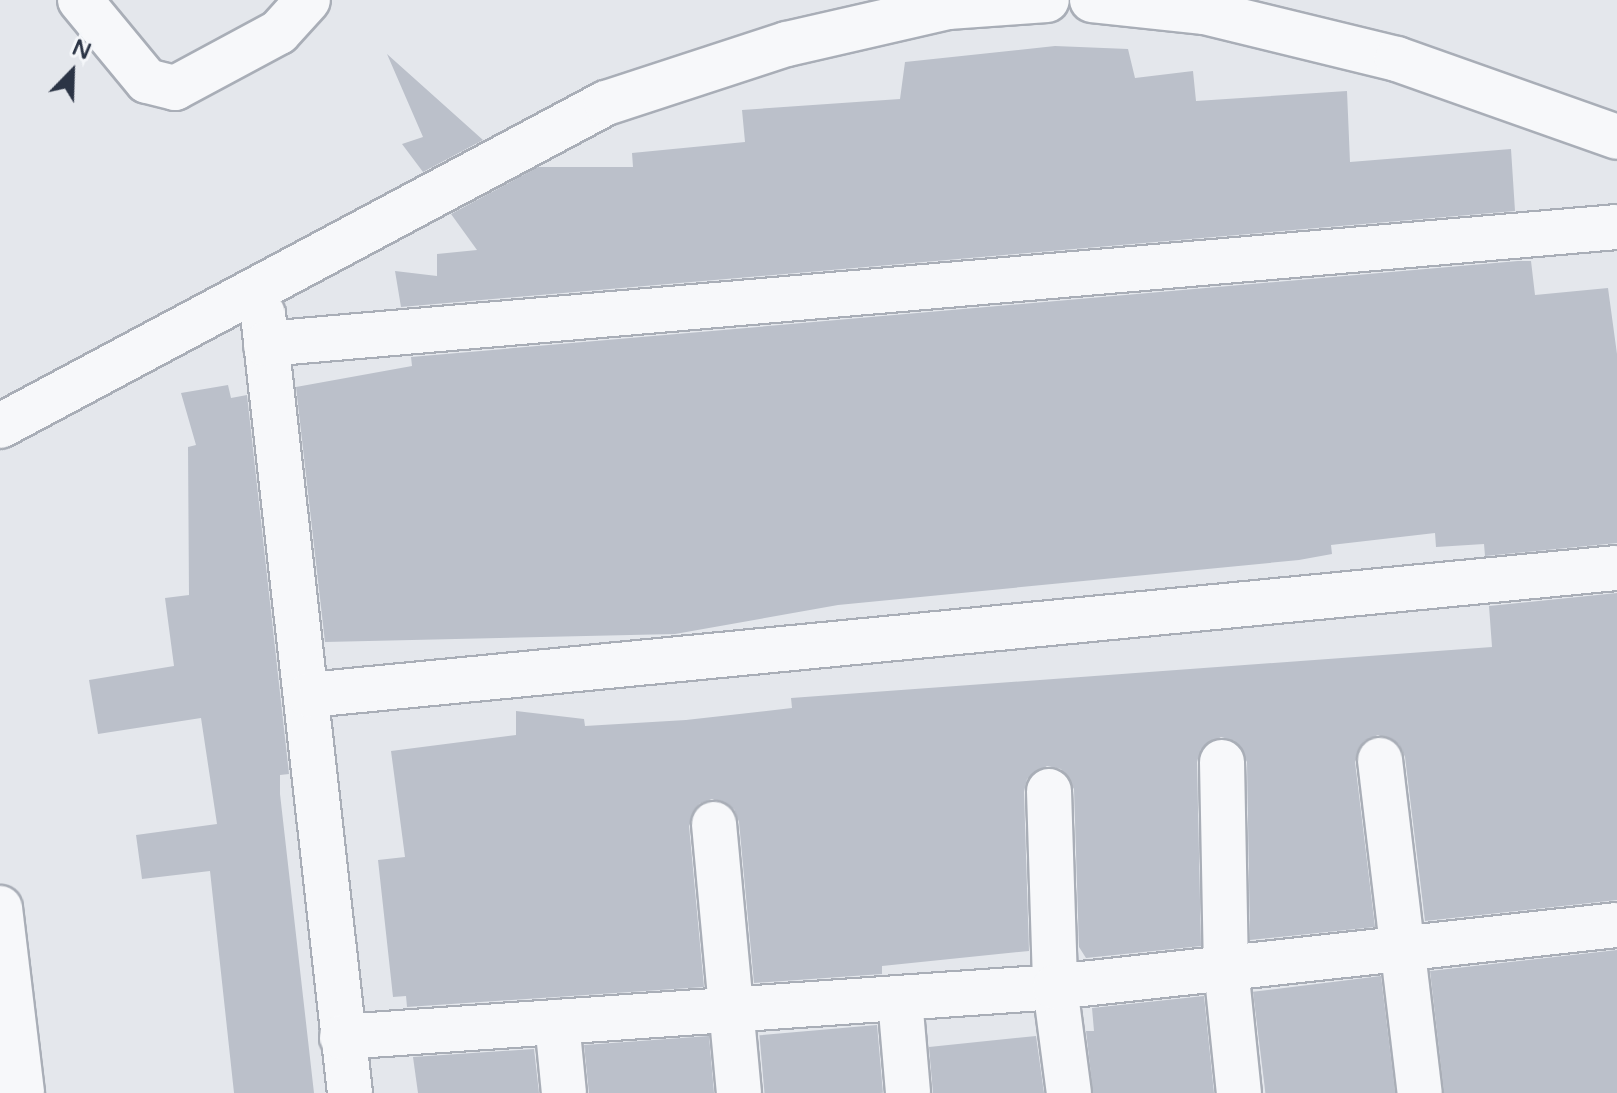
<!DOCTYPE html>
<html>
<head>
<meta charset="utf-8">
<style>
	body { margin:0 }
	#map { position:relative; width:1617px; height:1093px; overflow:hidden; background:#e4e7ec; font-family:"Varela Round",sans-serif }
	div>[style] { position:absolute }
	.building>* { inset:0; background:#bbc0ca; transform-origin:0 0 }
	.roads { filter:drop-shadow(2px 0 #a9aeb7) drop-shadow(-2px 0 #a9aeb7) drop-shadow(0 2px #a9aeb7) drop-shadow(0 -2px #a9aeb7) }
	.minor>* { height:44px; margin:-22px; padding:0 22px; transform-origin:22px; border-radius:22px; background:#f7f8fa }
	span { translate:-50% -50%; white-space:nowrap; text-align:center; line-height:1.15; -webkit-text-stroke:7px #f4f6f9; paint-order:stroke }
	.north { position:absolute; left:32px; top:32px; width:80px; height:80px; -webkit-text-stroke:6px #f4f6f9; paint-order:stroke; rotate:23deg; font-size:22px; font-weight:700; line-height:32px; text-align:center; color:#2b3445 }
	.north::after { content:''; display:block; margin:auto; width:28px; height:36px; background:#2b3445; clip-path:polygon(50% 0,100% 100%,50% 72%,0 100%) }
</style>
</head>
<body>
<div id="map">
	<div class="building">
		<div style="clip-path:polygon(1055px 46px,1128px 49px,1135px 78px,1193px 71px,1196px 101px,1347px 91px,1350px 162px,1511px 149px,1515px 211px,401px 307px,395px 271px,437px 276px,437px 254px,477px 250px,451px 214px,538px 167px,633px 167px,632px 153px,745px 142px,742px 110px,900px 99px,905px 62px)"></div>
		<div style="clip-path:polygon(387px 54px,483px 140px,423px 172px,402px 144px,423px 137px)"></div>
		<div style="clip-path:polygon(1518px 261px,1531px 261px,1535px 295px,1608px 288px,1617px 354px,1617px 543px,1485px 556px,1484px 544px,1436px 547px,1435px 533px,1331px 545px,1332px 554px,1299px 560px,838px 605px,675px 634px,325px 642px,296px 387px,412px 366px,411px 357px)"></div>
		<div style="clip-path:polygon(228px 385px,231px 398px,247px 395px,289px 774px,280px 775px,280px 794px,314px 1093px,234px 1093px,210px 871px,142px 879px,136px 835px,217px 824px,201px 718px,98px 734px,89px 680px,174px 666px,165px 598px,189px 595px,188px 447px,196px 445px,181px 393px)"></div>
		<div style="clip-path:polygon(1617px 593px,1617px 900px,1425px 921px,1405px 757px,1399px 744px,1378px 735px,1364px 741px,1355px 762px,1375px 927px,1250px 940px,1247px 762px,1235px 741px,1221px 737px,1201px 749px,1197px 762px,1201px 946px,1086px 958px,1079px 947px,1074px 789px,1061px 769px,1047px 766px,1027px 779px,1024px 792px,1029px 951px,882px 966px,882px 974px,754px 983px,739px 822px,734px 809px,712px 799px,699px 804px,689px 826px,704px 987px,407px 1007px,406px 996px,393px 997px,378px 860px,405px 857px,391px 751px,516px 735px,516px 711px,584px 719px,585px 726px,686px 720px,792px 708px,791px 698px,1492px 647px,1489px 606px)"></div>
		<div style="clip-path:polygon(1617px 950px,1617px 1093px,1444px 1093px,1430px 971px)"></div>
		<div style="left:1381px;top:976px;width:118px;height:129px;rotate:83deg"></div>
		<div style="clip-path:polygon(1204px 996px,1214px 1093px,1093px 1093px,1086px 1031px,1094px 1031px,1092px 1008px)"></div>
		<div style="left:877px;top:1025px;width:68px;height:118px;rotate:85deg"></div>
		<div style="clip-path:polygon(709px 1036px,714px 1093px,589px 1093px,584px 1045px)"></div>
		<div style="clip-path:polygon(1036px 1036px,1044px 1093px,933px 1093px,929px 1047px)"></div>
		<div style="clip-path:polygon(534px 1049px,539px 1093px,418px 1093px,413px 1057px)"></div>
	</div>
	<div class="roads">
		<div class="minor">
			<div style="left:80px;top:0;width:105px;rotate:50.4deg"></div>
			<div style="left:147px;top:81px;width:29px;rotate:14deg"></div>
			<div style="left:175px;top:88px;width:118px;rotate:-28.3deg"></div>
			<div style="left:279px;top:32px;width:43px;rotate:-47.8deg"></div>
			<div style="left:1092px;top:0;width:113px;rotate:6.1deg"></div>
			<div style="left:1204px;top:12px;width:199px;rotate:13.7deg"></div>
			<div style="left:1397px;top:59px;width:233px;rotate:19.5deg"></div>
			<div style="left:263px;top:314px;width:784px;rotate:83.63deg"></div>
			<div style="left:266px;top:344px;width:1356px;rotate:-4.95deg"></div>
			<div style="left:0;top:426px;width:687px;rotate:-28.06deg"></div>
			<div style="left:606px;top:103px;width:190px;rotate:-18.1deg"></div>
			<div style="left:787px;top:44px;width:165px;rotate:-12.9deg"></div>
			<div style="left:948px;top:7px;width:99px;rotate:-4deg"></div>
			<div style="left:309px;top:695px;width:1314px;rotate:-5.55deg"></div>
			<div style="left:1380px;top:760px;width:335px;rotate:83.2deg"></div>
			<div style="left:1222px;top:762px;width:206px;rotate:88.9deg"></div>
			<div style="left:1226px;top:968px;width:126px;rotate:84.1deg"></div>
			<div style="left:1049px;top:791px;width:196px;rotate:88.2deg"></div>
			<div style="left:1055px;top:987px;width:107px;rotate:82.5deg"></div>
			<div style="left:714px;top:824px;width:270px;rotate:84.7deg"></div>
			<div style="left:0;top:908px;width:186px;rotate:83.2deg"></div>
			<div style="left:900px;top:999px;width:94px;rotate:85.1deg"></div>
			<div style="left:557px;top:1022px;width:71px;rotate:84.4deg"></div>
			<div style="left:342px;top:1037px;width:715px;rotate:-4.01deg"></div>
			<div style="left:1055px;top:987px;width:565px;rotate:-6.3deg"></div>
		</div>
	</div>
	<div class="north">N</div>
</div>
</body>
</html>
